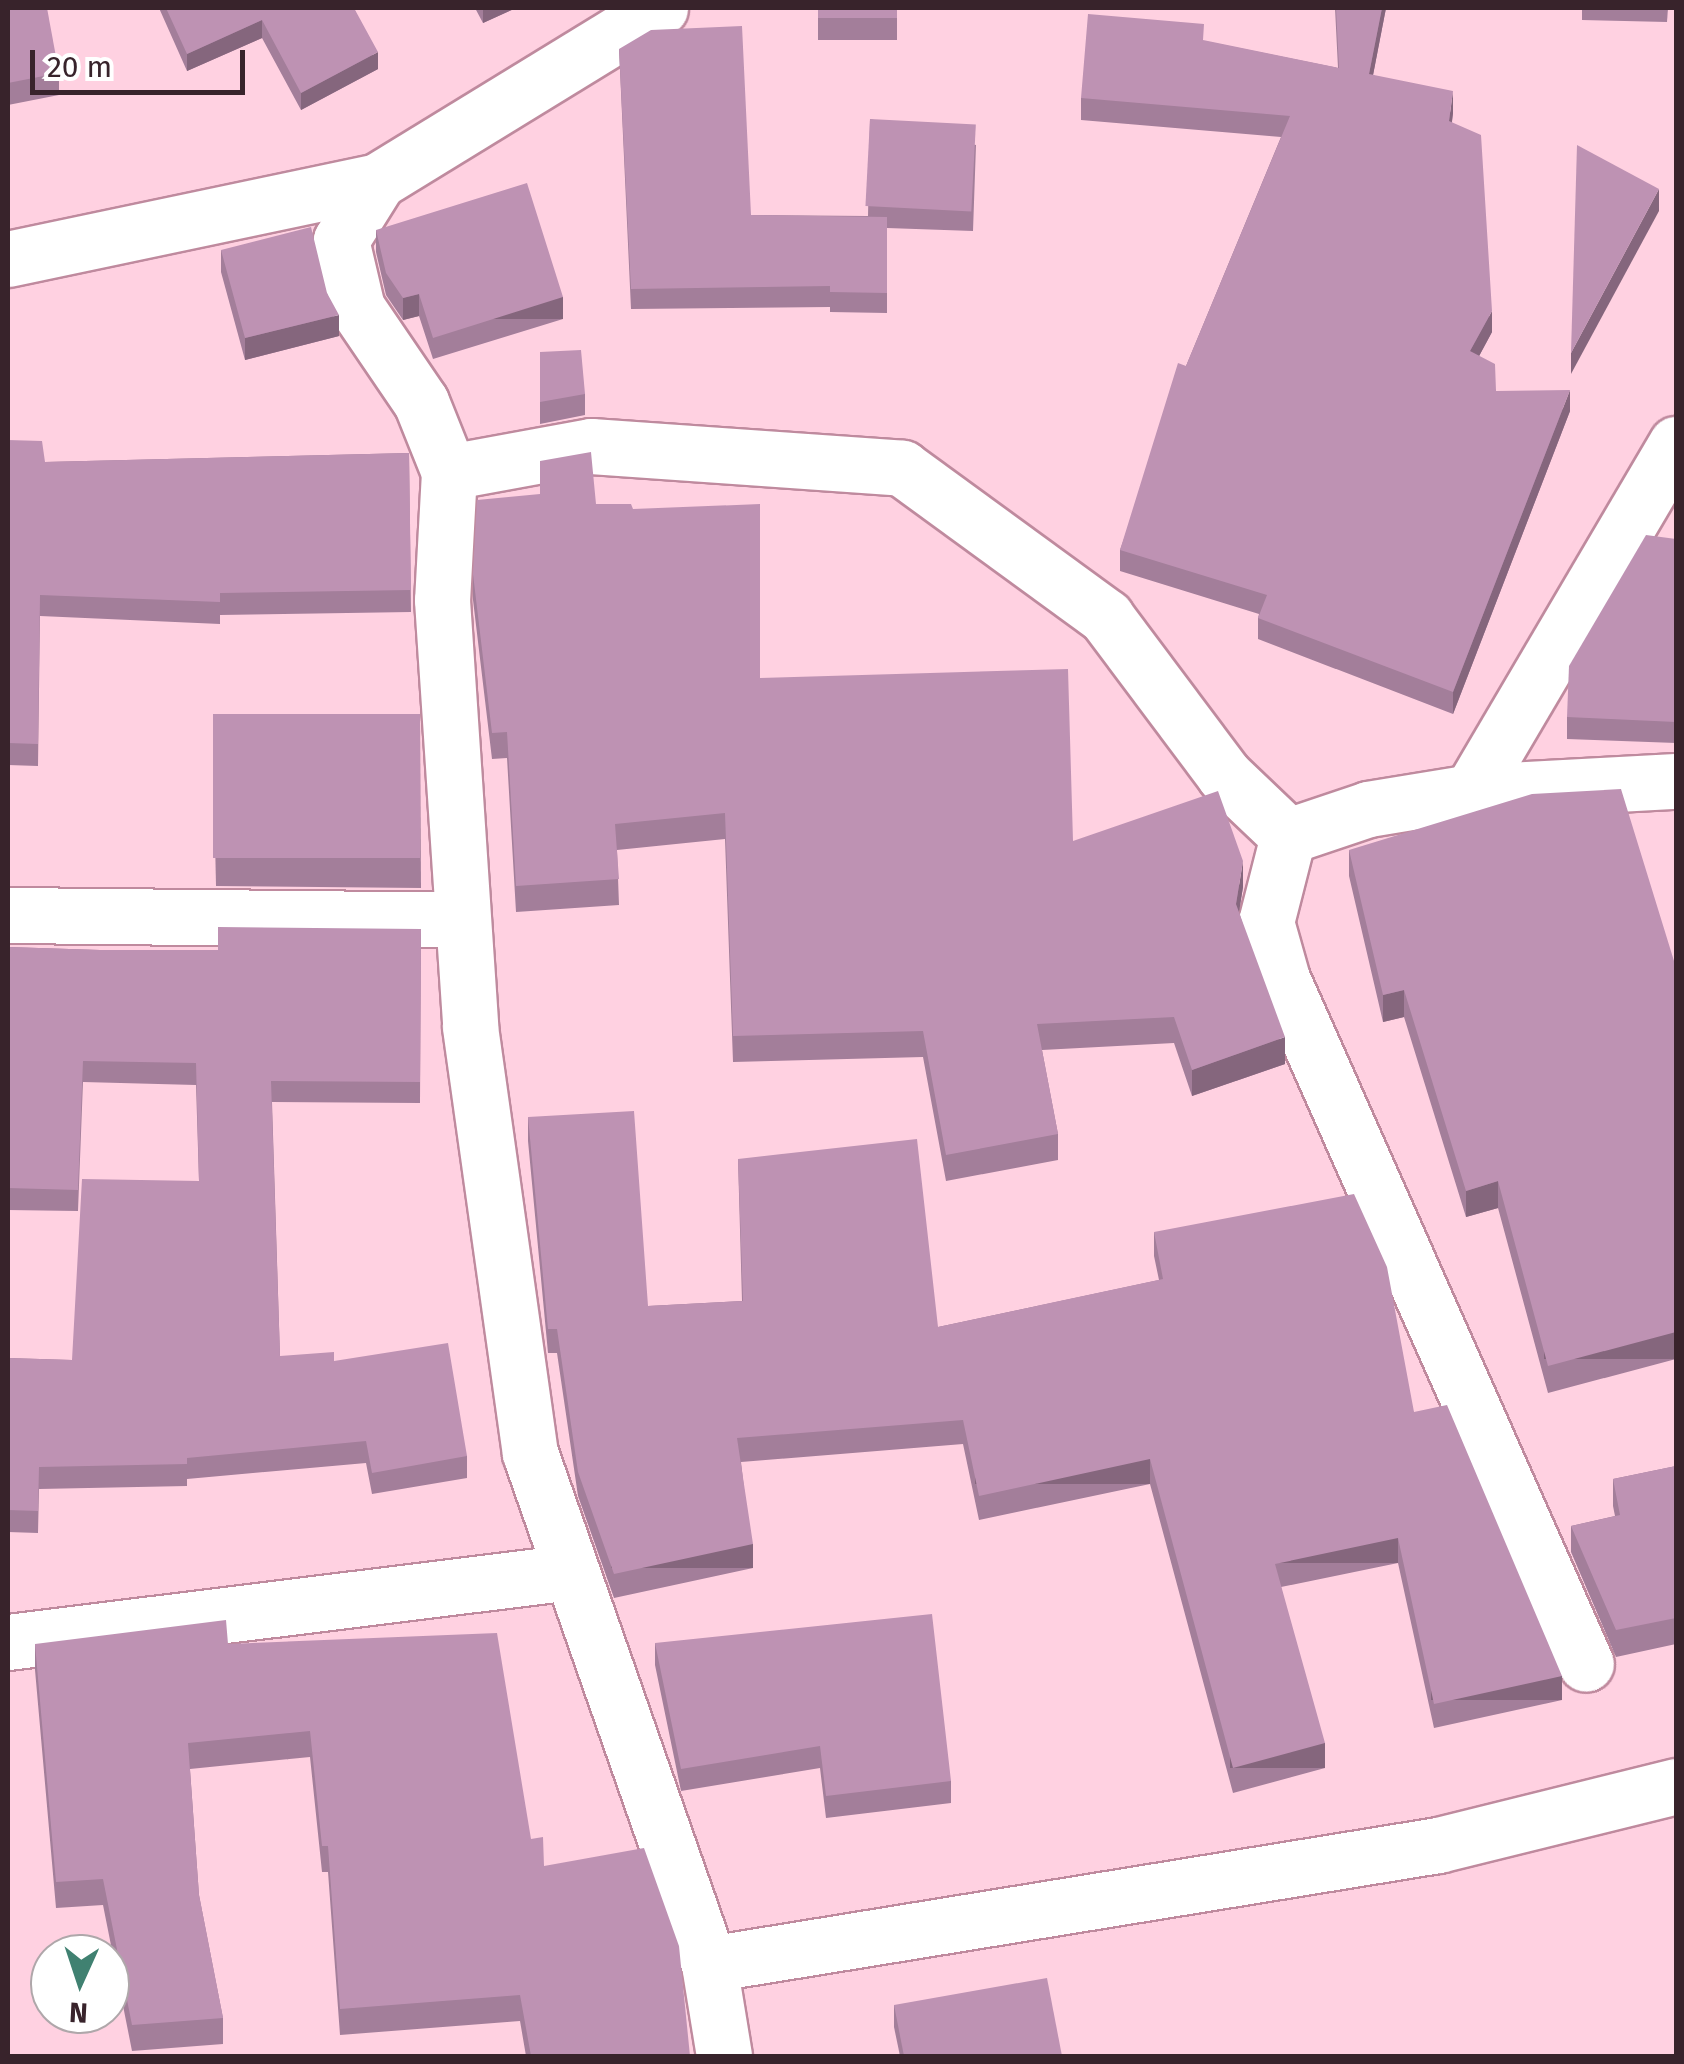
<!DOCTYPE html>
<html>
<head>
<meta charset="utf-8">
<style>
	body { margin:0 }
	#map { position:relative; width:1684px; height:2064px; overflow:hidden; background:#ffd1e1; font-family:"Fira Sans",sans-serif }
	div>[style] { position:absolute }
	.roads { filter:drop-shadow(2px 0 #bf8a9e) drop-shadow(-2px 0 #bf8a9e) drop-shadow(0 2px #bf8a9e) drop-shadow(0 -2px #bf8a9e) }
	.minor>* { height:55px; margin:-27.5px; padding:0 27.5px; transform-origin:27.5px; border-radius:27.5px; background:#fff }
	.wall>* { inset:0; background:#a37e9a; transform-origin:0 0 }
	.shaded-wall>* { inset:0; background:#85667d; transform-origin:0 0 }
	.building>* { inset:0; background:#be92b3; transform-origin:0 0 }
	span { translate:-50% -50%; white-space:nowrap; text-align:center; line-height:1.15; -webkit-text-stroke:8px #fff; paint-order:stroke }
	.frame { position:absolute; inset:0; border:10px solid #38232b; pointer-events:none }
	.north { position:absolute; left:30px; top:1934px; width:100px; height:100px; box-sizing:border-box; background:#fff; border:2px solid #afa7aa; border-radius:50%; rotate:183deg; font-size:28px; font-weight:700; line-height:40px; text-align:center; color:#38232b }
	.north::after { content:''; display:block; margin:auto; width:35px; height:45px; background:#408171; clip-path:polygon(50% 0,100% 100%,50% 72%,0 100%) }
	.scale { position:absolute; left:30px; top:50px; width:215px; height:45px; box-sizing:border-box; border:5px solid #38232b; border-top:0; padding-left:12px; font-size:30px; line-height:35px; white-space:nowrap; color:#38232b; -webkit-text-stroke:8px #fff; paint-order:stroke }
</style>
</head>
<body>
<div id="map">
	<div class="roads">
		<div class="minor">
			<div style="left:660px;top:8px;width:331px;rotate:148.5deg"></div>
			<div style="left:378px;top:181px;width:70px;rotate:122.1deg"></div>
			<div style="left:341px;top:240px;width:70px;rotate:76.8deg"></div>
			<div style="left:357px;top:308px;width:114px;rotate:55.8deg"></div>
			<div style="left:421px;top:402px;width:75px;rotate:68.2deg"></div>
			<div style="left:449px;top:472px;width:128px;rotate:93.1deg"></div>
			<div style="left:442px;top:600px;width:428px;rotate:86.2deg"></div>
			<div style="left:470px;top:1027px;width:430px;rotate:82deg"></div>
			<div style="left:530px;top:1453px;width:541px;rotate:70.69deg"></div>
			<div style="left:709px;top:1964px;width:93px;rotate:80.7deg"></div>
			<div style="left:8px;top:259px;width:378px;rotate:-11.9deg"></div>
			<div style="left:449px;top:472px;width:144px;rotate:-10.4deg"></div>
			<div style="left:591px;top:446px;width:312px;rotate:4deg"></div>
			<div style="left:902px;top:468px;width:253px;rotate:36.1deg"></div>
			<div style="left:1106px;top:617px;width:197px;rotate:53.2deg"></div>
			<div style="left:1224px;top:775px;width:88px;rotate:43.6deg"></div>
			<div style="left:1471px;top:792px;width:404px;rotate:-59.5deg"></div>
			<div style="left:1288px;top:836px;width:89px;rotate:104.3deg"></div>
			<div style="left:1266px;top:922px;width:59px;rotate:74.3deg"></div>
			<div style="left:1282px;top:979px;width:749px;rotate:66.07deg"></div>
			<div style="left:1288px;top:836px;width:84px;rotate:-18.6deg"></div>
			<div style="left:1368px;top:809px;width:104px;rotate:-9.4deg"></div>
			<div style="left:1471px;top:792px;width:205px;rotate:-3.1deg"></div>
			<div style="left:8px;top:915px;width:454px;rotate:0.6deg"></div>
			<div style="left:8px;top:1642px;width:567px;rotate:-7.09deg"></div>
			<div style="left:709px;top:1964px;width:739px;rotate:-9.27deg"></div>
			<div style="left:1438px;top:1845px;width:245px;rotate:-13.9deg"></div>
		</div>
	</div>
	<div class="wall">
		<div style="clip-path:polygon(8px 8px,59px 73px,59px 95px,8px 105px)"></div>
		<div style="clip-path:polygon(159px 8px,354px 8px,378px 69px,301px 110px,262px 38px,187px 71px)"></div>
		<div style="clip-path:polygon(475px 8px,516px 8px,483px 23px)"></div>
		<div style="left:818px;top:8px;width:79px;height:32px"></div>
		<div style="clip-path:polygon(1335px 8px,1397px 8px,1386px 8px,1373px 75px,1453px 113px,1452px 122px,1492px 332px,1479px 356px,1496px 391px,1570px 411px,1453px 714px,1258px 639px,1258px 618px,1259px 614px,1120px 571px,1120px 550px,1186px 366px,1281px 137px,1081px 120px,1081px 98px,1204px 41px,1338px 68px)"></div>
		<div style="clip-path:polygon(1582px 8px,1668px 8px,1667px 22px,1582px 20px)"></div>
		<div style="clip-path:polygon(619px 49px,751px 215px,868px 216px,870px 119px,976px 145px,973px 231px,887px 228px,887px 313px,830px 312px,830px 307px,631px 309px)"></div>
		<div style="clip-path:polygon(376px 230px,563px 319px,433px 359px,419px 316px,403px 320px,386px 295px,376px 252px)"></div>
		<div style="clip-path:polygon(221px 250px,327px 293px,339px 336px,245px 360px,221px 272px)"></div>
		<div style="clip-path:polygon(540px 352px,585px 394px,585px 415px,540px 424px)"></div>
		<div style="clip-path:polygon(8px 440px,45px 462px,409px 453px,411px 612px,220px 615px,220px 624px,40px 616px,38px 766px,8px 765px)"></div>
		<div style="clip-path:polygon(596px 504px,633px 509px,760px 678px,1073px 841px,1243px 887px,1239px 912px,1285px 1064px,1192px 1096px,1174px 1043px,1042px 1050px,1058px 1134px,1058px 1160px,946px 1181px,923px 1057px,733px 1062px,725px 839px,617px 850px,619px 905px,516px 912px,507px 758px,492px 759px,473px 600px,473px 574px)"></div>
		<div style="clip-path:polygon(1676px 539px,1676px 743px,1567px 739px,1567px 717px)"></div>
		<div style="clip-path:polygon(420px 714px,421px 888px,216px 886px,213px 747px)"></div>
		<div style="clip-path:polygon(1349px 850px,1674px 961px,1676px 960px,1676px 1361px,1676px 1359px,1548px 1393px,1498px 1208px,1466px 1217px,1404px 1017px,1383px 1022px,1349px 876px)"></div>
		<div style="clip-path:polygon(421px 929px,420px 1103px,272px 1102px,280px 1356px,334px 1361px,467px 1456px,467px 1478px,372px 1494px,366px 1463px,187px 1479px,187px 1486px,39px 1489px,38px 1533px,8px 1532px,8px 1358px,72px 1360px,199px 1181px,196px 1085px,83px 1082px,78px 1211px,8px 1210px,8px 947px,100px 950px,218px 950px)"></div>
		<div style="clip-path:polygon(528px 1117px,648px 1306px,742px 1301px,738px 1159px,938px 1327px,1159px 1280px,1154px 1256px,1154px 1232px,1414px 1412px,1562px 1700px,1434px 1728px,1398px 1563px,1281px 1587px,1325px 1768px,1233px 1793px,1150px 1484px,979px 1520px,963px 1444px,741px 1462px,753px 1568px,614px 1598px,578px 1496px,557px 1353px,548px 1353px,528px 1141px)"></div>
		<div style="clip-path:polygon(1676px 1466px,1676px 1644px,1616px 1657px,1571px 1552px,1571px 1526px,1615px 1516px,1613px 1506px,1613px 1479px)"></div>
		<div style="clip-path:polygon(655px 1643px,951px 1781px,951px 1803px,826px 1818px,820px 1768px,681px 1791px,655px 1665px)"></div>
		<div style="clip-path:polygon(35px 1644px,228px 1644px,531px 1839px,544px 1866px,690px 2056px,526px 2056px,520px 2021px,340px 2035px,328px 1872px,322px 1872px,310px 1757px,190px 1769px,199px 1895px,223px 2018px,223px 2044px,132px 2051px,103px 1905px,56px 1908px,35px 1670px)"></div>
		<div style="clip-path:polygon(894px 2005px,1062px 2056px,900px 2056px,894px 2027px)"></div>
	</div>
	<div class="shaded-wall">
		<div style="clip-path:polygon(483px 8px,516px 8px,483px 23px)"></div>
		<div style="clip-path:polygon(1382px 8px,1386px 8px,1369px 96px,1369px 74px)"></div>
		<div style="clip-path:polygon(262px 20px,262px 38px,187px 71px,187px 54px)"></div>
		<div style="clip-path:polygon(378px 52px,378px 69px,301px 110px,301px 93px)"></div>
		<div style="clip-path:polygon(1453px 91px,1453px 113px,1449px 142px,1449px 121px)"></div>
		<div style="clip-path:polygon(1659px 189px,1659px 211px,1571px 374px,1571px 353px)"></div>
		<div style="clip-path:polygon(419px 294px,419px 316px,403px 320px,403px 298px)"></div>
		<div style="left:563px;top:297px;width:22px;height:136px;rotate:90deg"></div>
		<div style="clip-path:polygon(1492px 311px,1492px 332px,1470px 373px,1470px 351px)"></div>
		<div style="clip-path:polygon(339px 315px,339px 336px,245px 360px,245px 338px)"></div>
		<div style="clip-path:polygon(1570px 390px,1570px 411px,1453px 714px,1453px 692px)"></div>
		<div style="clip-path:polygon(1243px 861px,1243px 887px,1236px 930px,1236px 904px)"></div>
		<div style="clip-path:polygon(1404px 990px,1404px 1017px,1383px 1022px,1383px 995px)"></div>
		<div style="clip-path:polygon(1285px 1037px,1285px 1064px,1192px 1096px,1192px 1070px)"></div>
		<div style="clip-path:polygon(1498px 1181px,1498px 1208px,1466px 1217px,1466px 1191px)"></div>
		<div style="left:1676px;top:1332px;width:27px;height:132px;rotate:90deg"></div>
		<div style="left:1150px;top:1459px;width:25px;height:175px;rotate:90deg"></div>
		<div style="left:1398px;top:1538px;width:25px;height:126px;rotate:90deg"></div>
		<div style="left:753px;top:1544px;width:24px;height:142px;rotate:90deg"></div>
		<div style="left:1562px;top:1676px;width:24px;height:131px;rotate:90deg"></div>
		<div style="left:1325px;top:1743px;width:25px;height:95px;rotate:90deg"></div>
	</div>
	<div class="building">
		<div style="clip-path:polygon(8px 8px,47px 8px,59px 73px,8px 83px)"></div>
		<div style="clip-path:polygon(166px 8px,354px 8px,378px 52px,301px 93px,262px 20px,187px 54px)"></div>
		<div style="left:818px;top:8px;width:79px;height:10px"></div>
		<div style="clip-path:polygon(1336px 8px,1382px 8px,1369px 74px,1453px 91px,1449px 121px,1481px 135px,1492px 311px,1470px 351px,1495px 364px,1496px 391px,1570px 390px,1453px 692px,1258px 618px,1267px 595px,1120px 550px,1178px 363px,1186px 366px,1290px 116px,1081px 98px,1088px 14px,1204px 24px,1203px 40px,1339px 68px)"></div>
		<div style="clip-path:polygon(742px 26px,751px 215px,887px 217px,887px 293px,830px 292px,830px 286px,631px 289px,619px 49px,651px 30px)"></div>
		<div style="left:870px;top:119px;width:106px;height:87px;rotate:3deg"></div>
		<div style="clip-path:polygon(1577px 145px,1659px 189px,1571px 353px)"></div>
		<div style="clip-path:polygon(527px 183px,563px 297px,433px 338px,419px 294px,403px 298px,386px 273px,376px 230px)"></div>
		<div style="clip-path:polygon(311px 227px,327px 293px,339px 315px,245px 338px,221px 250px)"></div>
		<div style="clip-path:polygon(581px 350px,585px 394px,540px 402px,540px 352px)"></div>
		<div style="clip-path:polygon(8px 440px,42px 441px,45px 462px,409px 453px,411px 590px,220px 593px,220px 602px,40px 595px,38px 744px,8px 743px)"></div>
		<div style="clip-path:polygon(591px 452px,596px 504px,631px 504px,633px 509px,760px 504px,760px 678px,1068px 669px,1073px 841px,1218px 791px,1243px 861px,1236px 904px,1285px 1037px,1192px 1070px,1174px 1017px,1037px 1024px,1058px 1134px,946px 1155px,923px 1031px,733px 1036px,725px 813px,615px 824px,619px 879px,516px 886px,507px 732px,492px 733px,473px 574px,477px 500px,540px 494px,540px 461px)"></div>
		<div style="clip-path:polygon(1646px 535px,1676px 539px,1676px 722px,1567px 717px,1569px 666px)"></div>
		<div style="left:420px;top:714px;width:144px;height:207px;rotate:90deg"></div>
		<div style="clip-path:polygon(1621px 789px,1674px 961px,1676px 960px,1676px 1334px,1676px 1332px,1548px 1366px,1498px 1181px,1466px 1191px,1404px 990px,1383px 995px,1349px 850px,1532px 794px)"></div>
		<div style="clip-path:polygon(218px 927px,421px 929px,420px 1082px,271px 1081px,280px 1356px,334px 1352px,334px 1361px,448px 1343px,467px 1456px,372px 1473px,366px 1441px,187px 1458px,187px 1464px,39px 1467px,38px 1511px,8px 1510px,8px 1358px,72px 1360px,82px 1179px,199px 1181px,196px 1063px,83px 1061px,78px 1190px,8px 1188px,8px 947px,100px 950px,218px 950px)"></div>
		<div style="clip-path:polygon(634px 1111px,648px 1306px,743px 1301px,738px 1159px,917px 1139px,938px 1327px,1163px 1279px,1154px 1232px,1354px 1194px,1387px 1267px,1414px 1412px,1447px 1405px,1562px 1676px,1434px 1704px,1398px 1538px,1275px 1564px,1325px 1743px,1233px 1768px,1150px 1459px,979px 1496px,963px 1420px,737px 1438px,753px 1544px,614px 1574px,578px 1472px,557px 1329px,548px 1329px,528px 1117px)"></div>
		<div style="clip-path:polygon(1676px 1466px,1676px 1618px,1616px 1630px,1571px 1526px,1620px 1515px,1613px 1479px)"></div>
		<div style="clip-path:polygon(932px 1614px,951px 1781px,826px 1796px,820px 1746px,681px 1769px,655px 1643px)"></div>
		<div style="clip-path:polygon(226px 1620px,228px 1644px,497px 1633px,531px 1839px,543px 1837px,544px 1866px,644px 1848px,679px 1946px,690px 2056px,531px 2056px,520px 1995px,340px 2009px,328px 1846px,322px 1846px,310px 1731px,188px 1743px,199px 1895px,223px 2018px,132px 2025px,103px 1879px,56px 1882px,35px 1644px)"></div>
		<div style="clip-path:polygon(1047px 1978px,1062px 2056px,904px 2056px,894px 2005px)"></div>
	</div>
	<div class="frame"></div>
	<div class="north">N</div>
	<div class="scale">20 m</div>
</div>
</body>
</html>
